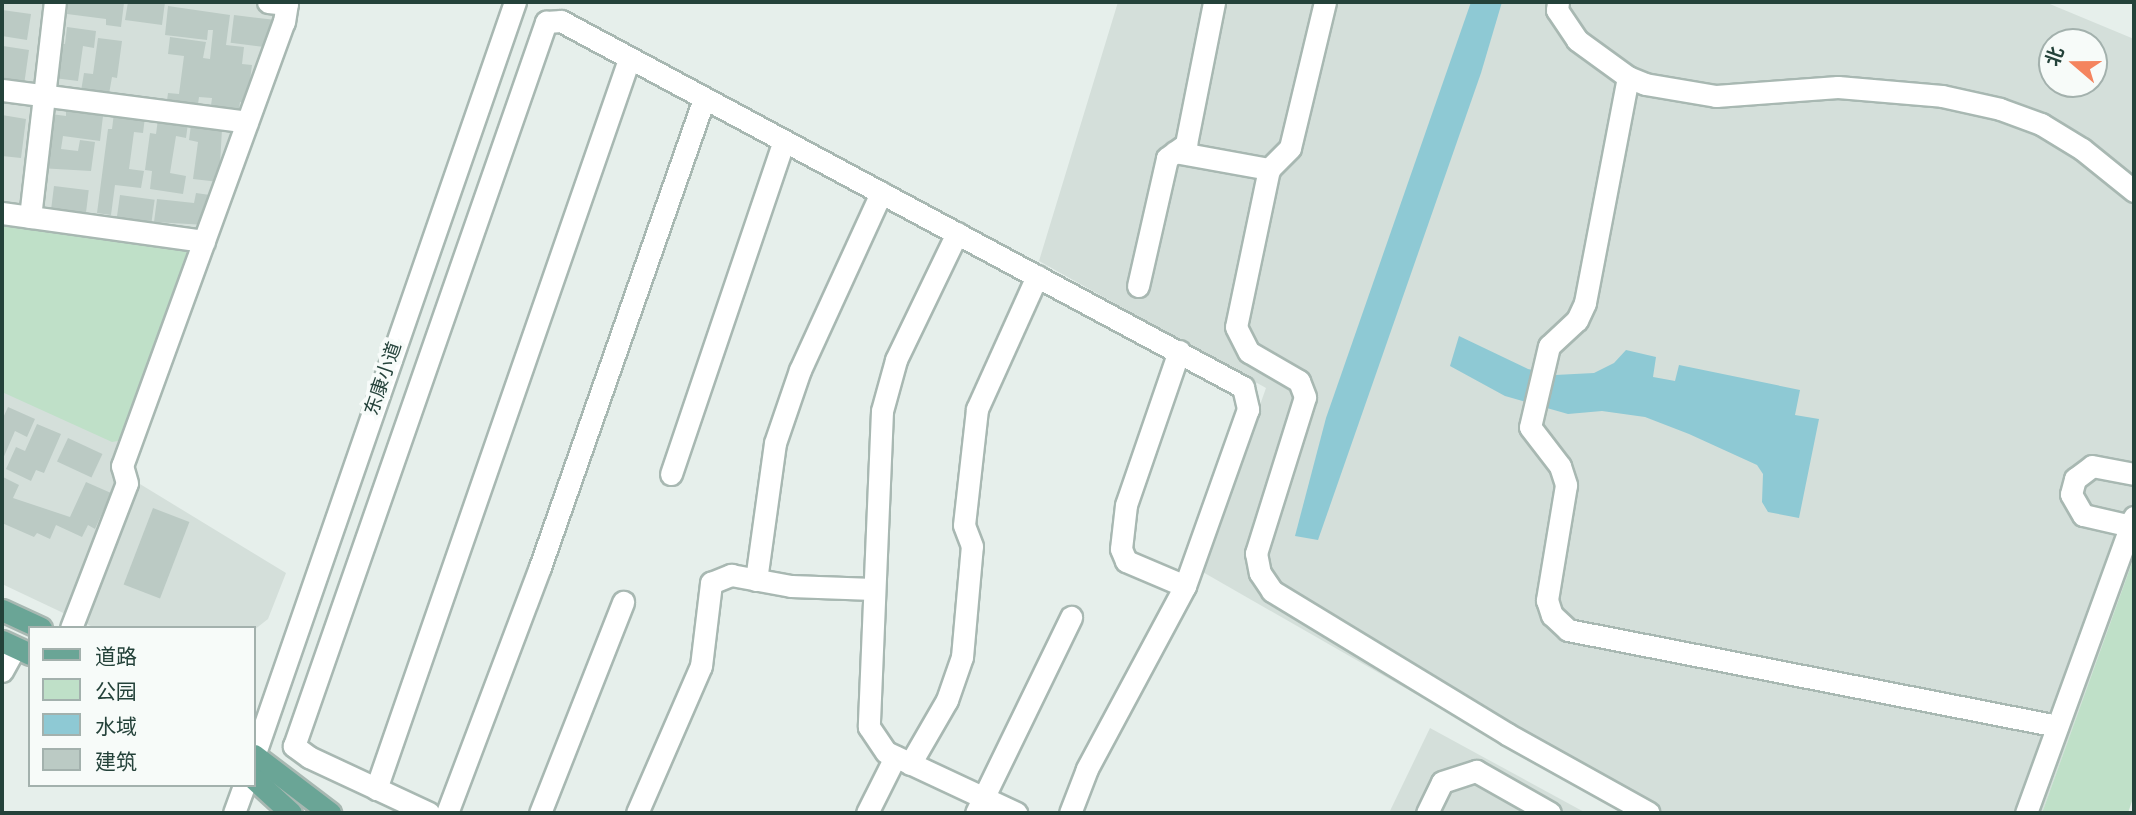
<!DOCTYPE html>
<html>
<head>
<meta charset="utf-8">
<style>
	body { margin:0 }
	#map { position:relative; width:2136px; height:815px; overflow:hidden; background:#e6efeb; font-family:"Varela Round","Noto Sans SC",sans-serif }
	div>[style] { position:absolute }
	.built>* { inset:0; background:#d4dfda }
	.green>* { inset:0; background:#bfe0c8 }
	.water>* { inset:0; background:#8ec9d4 }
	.building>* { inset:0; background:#bbcac4; transform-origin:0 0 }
	.roads { filter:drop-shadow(2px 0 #a8b8b2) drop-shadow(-2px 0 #a8b8b2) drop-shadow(0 2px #a8b8b2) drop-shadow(0 -2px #a8b8b2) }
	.minor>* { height:21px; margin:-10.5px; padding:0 10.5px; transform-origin:10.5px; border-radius:10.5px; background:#fff }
	.major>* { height:21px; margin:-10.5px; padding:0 10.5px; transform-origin:10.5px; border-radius:10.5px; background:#6aa596 }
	span { translate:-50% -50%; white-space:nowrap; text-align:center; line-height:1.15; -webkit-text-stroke:7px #f7fbf9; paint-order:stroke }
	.street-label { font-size:19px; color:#24423a }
	.frame { position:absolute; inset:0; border:4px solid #24423a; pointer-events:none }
	.legend { position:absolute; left:28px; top:626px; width:228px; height:161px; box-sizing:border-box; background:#f7fbf9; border:2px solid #a3b1ad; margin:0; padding:9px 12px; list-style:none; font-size:21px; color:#24423a }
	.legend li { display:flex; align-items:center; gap:14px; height:35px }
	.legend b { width:35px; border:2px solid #a3b1ad }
	.north { position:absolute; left:2038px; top:28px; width:70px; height:70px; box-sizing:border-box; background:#f7fbf9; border:2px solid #a3b1ad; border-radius:50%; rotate:290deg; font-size:19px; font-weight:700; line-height:28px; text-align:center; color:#24423a }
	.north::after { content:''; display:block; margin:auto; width:24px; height:32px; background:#f4845f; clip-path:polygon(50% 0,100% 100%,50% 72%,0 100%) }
</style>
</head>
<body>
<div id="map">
	<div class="built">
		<div style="clip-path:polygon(2px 2px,299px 2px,133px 459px,135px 481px,286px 573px,268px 619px,254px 630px,95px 628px,2px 584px)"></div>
		<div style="clip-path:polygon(evenodd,1118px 2px,2045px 2px,2134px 39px,2134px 557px,2042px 813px,1623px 813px,1201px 571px,1266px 388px,1039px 261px,1118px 2px,2052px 42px,2094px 42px,2094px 84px,2052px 84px,2052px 42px)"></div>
		<div style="clip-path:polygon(1430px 728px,1586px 813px,1389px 813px)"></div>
	</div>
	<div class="green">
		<div style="clip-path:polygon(2px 217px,180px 241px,197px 253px,123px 440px,112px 442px,2px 392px)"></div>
		<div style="clip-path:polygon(2134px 557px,2134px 795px,2128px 813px,2042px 813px)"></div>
	</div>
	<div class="water">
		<div style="clip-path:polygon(1471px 2px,1502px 2px,1481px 73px,1318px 540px,1295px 536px,1326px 418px)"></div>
		<div style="clip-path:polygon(1459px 336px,1528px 369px,1555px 375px,1594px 373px,1614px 363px,1626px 350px,1656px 357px,1653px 377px,1675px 381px,1679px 365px,1800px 390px,1795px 415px,1819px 419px,1799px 518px,1768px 512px,1762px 502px,1763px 474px,1757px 465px,1689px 434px,1645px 417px,1602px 411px,1568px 414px,1505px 396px,1450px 366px)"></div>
	</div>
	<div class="building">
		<div style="clip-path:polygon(68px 2px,124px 3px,121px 27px,106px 25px,106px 19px,67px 14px)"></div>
		<div style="clip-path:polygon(128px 2px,165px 2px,162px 25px,125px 20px)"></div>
		<div style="clip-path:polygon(168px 6px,230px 15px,226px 45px,244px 47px,242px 64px,252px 65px,247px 103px,240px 102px,238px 117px,210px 113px,212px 98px,199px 97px,197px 112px,166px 108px,168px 93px,179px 94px,184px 56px,168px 54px,170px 37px,206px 42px,203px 58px,210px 59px,213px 30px,208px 30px,207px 40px,165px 35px)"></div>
		<div style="clip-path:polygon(2px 10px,31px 14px,27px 40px,2px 36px)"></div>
		<div style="left:234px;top:15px;width:40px;height:28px;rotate:7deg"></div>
		<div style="clip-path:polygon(67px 27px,96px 31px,94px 48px,83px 46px,78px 81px,54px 78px,59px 43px,65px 44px)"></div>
		<div style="clip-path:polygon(98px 38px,122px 41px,117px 78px,112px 77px,109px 94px,81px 91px,84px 73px,93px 74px)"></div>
		<div style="clip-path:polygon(3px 46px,29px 50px,24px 85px,2px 81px)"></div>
		<div style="clip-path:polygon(66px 111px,103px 116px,100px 141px,63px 136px,61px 149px,78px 151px,80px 140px,95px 142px,91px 171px,39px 168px,51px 114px,66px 116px)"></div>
		<div style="clip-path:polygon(114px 113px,145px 117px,143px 133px,134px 132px,129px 169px,144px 171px,141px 188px,115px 185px,111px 215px,97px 213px,108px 129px,112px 129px)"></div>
		<div style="clip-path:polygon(2px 115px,26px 119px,21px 158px,2px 156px)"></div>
		<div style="clip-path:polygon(158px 119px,188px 123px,186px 138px,176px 136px,170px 173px,186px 176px,183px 194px,150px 189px,152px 171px,145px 170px,150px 133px,156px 134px)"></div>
		<div style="clip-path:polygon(191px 125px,222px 129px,219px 182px,193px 179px,198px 142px,189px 140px)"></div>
		<div style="left:54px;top:186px;width:35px;height:23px;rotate:7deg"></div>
		<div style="clip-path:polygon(196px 193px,210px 195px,206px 225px,154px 222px,157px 199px,194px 203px)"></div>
		<div style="left:120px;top:195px;width:35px;height:27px;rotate:8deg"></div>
		<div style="clip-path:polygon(8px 407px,35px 419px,27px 437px,15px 431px,2px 461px,2px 420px)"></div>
		<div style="clip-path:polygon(37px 424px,61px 434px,44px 473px,36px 470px,31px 481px,6px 469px,16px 447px,25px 451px)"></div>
		<div style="left:68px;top:438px;width:38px;height:26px;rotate:25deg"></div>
		<div style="clip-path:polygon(3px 477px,19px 485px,13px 498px,70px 517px,86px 482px,111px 493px,95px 529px,88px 525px,82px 537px,56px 525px,50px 539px,37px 533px,34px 537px,2px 523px)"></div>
		<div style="left:153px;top:508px;width:39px;height:82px;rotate:21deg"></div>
	</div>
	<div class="roads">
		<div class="minor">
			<div style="left:1325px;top:2px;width:150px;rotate:103.5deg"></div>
			<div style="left:1290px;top:148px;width:30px;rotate:135deg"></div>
			<div style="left:1269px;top:169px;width:161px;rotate:101.8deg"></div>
			<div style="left:1236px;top:327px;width:28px;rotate:63deg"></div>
			<div style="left:1249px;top:352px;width:58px;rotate:30.1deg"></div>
			<div style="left:1299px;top:381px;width:17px;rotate:69deg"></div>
			<div style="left:1305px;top:397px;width:164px;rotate:107.4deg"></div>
			<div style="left:1256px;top:553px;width:20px;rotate:79deg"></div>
			<div style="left:1260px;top:573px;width:22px;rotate:56deg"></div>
			<div style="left:1272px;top:591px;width:275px;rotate:31.3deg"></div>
			<div style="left:1507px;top:734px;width:162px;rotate:29.1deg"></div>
			<div style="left:1558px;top:2px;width:8px;rotate:97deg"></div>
			<div style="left:1557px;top:10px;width:36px;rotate:56deg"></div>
			<div style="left:1577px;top:40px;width:63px;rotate:36deg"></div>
			<div style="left:1628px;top:77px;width:18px;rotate:22deg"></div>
			<div style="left:1645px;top:84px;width:72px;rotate:9.6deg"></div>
			<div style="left:1716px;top:96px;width:122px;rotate:-4.2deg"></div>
			<div style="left:1838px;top:87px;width:104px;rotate:4.9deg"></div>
			<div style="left:1942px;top:96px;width:59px;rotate:12.6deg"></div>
			<div style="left:2000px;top:109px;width:44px;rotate:20.1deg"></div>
			<div style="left:2041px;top:124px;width:48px;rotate:31.4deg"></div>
			<div style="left:2082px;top:149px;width:67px;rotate:38.9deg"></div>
			<div style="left:1628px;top:77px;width:230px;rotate:100.8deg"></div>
			<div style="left:1585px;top:303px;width:19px;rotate:115deg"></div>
			<div style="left:1577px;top:320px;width:38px;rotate:137deg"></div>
			<div style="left:1549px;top:346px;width:83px;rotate:103.2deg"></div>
			<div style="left:1530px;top:427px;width:49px;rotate:52.4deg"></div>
			<div style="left:1560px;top:466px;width:20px;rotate:72deg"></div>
			<div style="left:1566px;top:485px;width:117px;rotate:99.4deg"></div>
			<div style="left:1547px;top:600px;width:16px;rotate:72deg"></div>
			<div style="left:1552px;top:615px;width:22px;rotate:43deg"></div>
			<div style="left:1568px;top:630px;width:498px;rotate:11.1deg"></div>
			<div style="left:2px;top:90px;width:247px;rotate:7.4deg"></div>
			<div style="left:1175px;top:152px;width:96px;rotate:10.3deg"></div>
			<div style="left:2px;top:213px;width:204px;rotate:7.9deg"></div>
			<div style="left:30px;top:217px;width:216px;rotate:-83.4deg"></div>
			<div style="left:957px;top:233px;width:141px;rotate:115.7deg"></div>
			<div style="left:896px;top:360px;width:53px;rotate:105.4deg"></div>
			<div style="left:882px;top:411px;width:316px;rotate:92.4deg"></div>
			<div style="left:869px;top:727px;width:30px;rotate:56deg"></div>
			<div style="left:886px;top:752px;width:144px;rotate:25.1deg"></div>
			<div style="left:1138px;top:286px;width:131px;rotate:-77.2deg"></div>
			<div style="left:1167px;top:158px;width:24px;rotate:-36deg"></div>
			<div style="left:1186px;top:144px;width:145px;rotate:-78.8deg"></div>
			<div style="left:1179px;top:351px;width:163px;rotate:109deg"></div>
			<div style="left:1126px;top:505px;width:44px;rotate:96.5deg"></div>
			<div style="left:1121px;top:549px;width:13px;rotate:67deg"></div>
			<div style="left:1126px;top:561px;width:64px;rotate:23deg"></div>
			<div style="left:671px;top:474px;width:352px;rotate:-71.3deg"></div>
			<div style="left:2131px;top:526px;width:49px;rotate:-167.1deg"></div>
			<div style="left:2083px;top:515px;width:24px;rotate:-120deg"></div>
			<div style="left:2071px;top:494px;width:16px;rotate:-75deg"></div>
			<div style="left:2075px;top:479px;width:21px;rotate:-37deg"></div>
			<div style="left:2092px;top:466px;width:43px;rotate:10.8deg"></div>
			<div style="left:756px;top:580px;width:138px;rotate:-82.1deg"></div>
			<div style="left:775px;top:443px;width:77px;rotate:-71.1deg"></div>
			<div style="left:800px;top:370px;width:195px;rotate:-65.4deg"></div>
			<div style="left:71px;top:628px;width:155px;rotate:-68.9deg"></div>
			<div style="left:127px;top:483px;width:18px;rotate:-106deg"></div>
			<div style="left:122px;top:466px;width:473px;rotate:-70deg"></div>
			<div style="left:284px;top:22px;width:18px;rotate:-81deg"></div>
			<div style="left:287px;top:4px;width:19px;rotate:-174deg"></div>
			<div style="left:2px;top:671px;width:26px;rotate:-61deg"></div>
			<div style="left:254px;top:756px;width:798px;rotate:-70.91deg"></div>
			<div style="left:910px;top:764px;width:74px;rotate:-60deg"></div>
			<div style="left:947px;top:700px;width:46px;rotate:-70.8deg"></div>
			<div style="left:962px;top:657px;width:111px;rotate:-84.9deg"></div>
			<div style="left:972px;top:546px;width:22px;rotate:-111deg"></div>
			<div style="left:964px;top:525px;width:117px;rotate:-83.6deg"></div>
			<div style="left:977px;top:409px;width:146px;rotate:-65.7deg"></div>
			<div style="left:376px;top:789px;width:773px;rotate:-70.88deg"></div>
			<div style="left:234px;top:813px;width:30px;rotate:-70deg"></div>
			<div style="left:429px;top:813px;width:132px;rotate:-155deg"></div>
			<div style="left:309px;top:757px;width:19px;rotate:-144deg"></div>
			<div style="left:294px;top:746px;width:767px;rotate:-70.81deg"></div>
			<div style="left:546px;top:22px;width:15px;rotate:-4deg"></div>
			<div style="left:561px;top:21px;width:774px;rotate:28.22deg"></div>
			<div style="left:1243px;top:387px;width:23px;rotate:77deg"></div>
			<div style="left:1248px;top:409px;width:188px;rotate:109.6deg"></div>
			<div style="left:1185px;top:586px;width:208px;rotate:118.2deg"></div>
			<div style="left:1087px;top:769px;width:47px;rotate:111.1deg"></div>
			<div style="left:447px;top:813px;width:263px;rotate:-69.3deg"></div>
			<div style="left:540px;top:567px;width:496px;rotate:-70.7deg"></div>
			<div style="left:540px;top:813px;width:227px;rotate:-68.5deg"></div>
			<div style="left:637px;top:813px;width:160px;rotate:-66.5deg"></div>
			<div style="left:701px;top:666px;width:84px;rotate:-83.1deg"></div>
			<div style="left:711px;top:583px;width:22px;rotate:-22deg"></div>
			<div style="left:731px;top:575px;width:61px;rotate:10.4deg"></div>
			<div style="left:791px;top:586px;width:82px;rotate:2.1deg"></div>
			<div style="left:867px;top:813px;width:63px;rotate:-63.4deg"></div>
			<div style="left:976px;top:813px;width:218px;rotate:-64.1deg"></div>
			<div style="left:1427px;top:813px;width:34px;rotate:-64deg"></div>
			<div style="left:1442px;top:782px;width:36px;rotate:-18deg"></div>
			<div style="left:1476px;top:771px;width:85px;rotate:29.6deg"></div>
			<div style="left:2026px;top:813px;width:315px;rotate:-70deg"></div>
		</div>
		<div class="major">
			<div style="left:2px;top:610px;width:43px;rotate:24.8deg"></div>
			<div style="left:2px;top:641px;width:31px;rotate:25deg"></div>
			<div style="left:254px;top:755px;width:96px;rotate:37.3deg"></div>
			<div style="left:254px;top:779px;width:50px;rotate:42.6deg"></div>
		</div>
	</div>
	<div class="street-label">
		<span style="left:384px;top:379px;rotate:-71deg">东康小道</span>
	</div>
	<div class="frame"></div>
	<ul class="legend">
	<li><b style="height:9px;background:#6aa596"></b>道路</li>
	<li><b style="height:19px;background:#bfe0c8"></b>公园</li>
	<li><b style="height:19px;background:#8ec9d4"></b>水域</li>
	<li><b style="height:19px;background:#bbcac4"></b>建筑</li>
	</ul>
	<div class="north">北</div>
</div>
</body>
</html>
